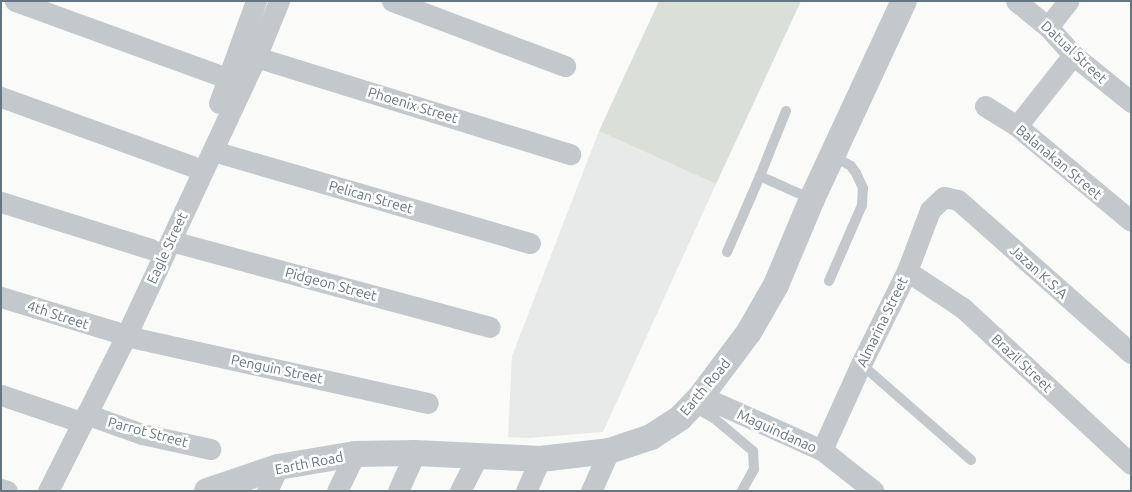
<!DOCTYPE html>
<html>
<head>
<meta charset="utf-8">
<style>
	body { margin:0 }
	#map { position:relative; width:1132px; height:492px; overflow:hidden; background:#fafaf8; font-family:Ubuntu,sans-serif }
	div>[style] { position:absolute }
	.built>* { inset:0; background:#e8e9e9 }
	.green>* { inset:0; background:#dadfd7 }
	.service>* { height:10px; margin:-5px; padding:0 5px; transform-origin:5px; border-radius:5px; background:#c3c8cc }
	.minor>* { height:21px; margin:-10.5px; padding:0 10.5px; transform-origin:10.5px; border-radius:10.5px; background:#c3c8cc }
	.tertiary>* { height:26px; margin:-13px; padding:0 13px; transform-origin:13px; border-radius:13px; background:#c3c8cc }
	span { translate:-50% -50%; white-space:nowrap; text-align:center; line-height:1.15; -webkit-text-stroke:5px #fff; paint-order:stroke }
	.street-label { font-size:14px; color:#657683 }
	.frame { position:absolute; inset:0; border:2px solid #657683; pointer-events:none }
</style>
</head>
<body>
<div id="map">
	<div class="built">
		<div style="clip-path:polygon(599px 131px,716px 184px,603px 432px,529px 438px,508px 437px,512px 356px)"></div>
	</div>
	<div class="green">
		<div style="clip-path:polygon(659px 1px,801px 1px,716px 184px,599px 131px)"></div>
	</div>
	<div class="service">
		<div style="left:786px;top:111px;width:70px;rotate:111.8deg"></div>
		<div style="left:760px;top:176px;width:56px;rotate:24.3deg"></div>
		<div style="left:727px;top:252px;width:83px;rotate:-66.5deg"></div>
		<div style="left:829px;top:281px;width:83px;rotate:-66.5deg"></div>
		<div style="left:862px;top:205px;width:17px;rotate:-87deg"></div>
		<div style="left:863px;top:188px;width:17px;rotate:-115deg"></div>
		<div style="left:856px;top:173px;width:9px;rotate:-126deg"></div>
		<div style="left:851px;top:166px;width:21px;rotate:-151deg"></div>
		<div style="left:861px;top:364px;width:146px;rotate:41.1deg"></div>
		<div style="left:692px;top:406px;width:26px;rotate:29deg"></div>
		<div style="left:715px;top:419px;width:50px;rotate:40.1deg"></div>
		<div style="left:753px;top:451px;width:18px;rotate:87deg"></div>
		<div style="left:754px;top:469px;width:25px;rotate:119deg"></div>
	</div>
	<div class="minor">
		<div style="left:15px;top:1px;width:228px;rotate:20deg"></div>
		<div style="left:392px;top:1px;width:185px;rotate:20.6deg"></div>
		<div style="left:1016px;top:1px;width:41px;rotate:39.1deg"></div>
		<div style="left:1048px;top:27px;width:38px;rotate:48deg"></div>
		<div style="left:1073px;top:55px;width:75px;rotate:39deg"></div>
		<div style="left:1048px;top:27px;width:33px;rotate:-52deg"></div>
		<div style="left:256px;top:57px;width:329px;rotate:17.2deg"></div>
		<div style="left:1px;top:97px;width:203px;rotate:19.9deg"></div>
		<div style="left:219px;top:103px;width:109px;rotate:-70.1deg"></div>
		<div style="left:985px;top:106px;width:38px;rotate:32deg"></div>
		<div style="left:1017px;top:126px;width:148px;rotate:39.8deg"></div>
		<div style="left:1017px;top:126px;width:90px;rotate:-51.7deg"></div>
		<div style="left:213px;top:151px;width:330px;rotate:16.2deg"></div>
		<div style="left:1px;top:202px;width:157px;rotate:17.4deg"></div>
		<div style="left:171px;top:241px;width:330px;rotate:15.1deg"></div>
		<div style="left:907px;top:271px;width:67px;rotate:33.5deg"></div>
		<div style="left:963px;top:308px;width:229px;rotate:42.9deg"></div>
		<div style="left:1px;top:297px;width:120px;rotate:16.9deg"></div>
		<div style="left:126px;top:336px;width:309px;rotate:12.5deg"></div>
		<div style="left:1px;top:395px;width:75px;rotate:18.7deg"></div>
		<div style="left:701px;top:396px;width:133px;rotate:24.1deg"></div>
		<div style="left:822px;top:450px;width:66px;rotate:38.3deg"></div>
		<div style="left:86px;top:414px;width:59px;rotate:19.7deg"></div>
		<div style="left:142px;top:434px;width:70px;rotate:12.4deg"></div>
		<div style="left:822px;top:450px;width:94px;rotate:-65.6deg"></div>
		<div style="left:861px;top:364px;width:104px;rotate:-63.7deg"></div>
		<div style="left:907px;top:271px;width:65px;rotate:-69.3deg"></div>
		<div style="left:930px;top:210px;width:19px;rotate:-43deg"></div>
		<div style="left:944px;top:197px;width:14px;rotate:12deg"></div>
		<div style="left:958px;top:200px;width:231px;rotate:41.5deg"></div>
		<div style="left:1px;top:489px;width:6px;rotate:18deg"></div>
		<div style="left:48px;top:491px;width:174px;rotate:-63.3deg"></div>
		<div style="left:126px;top:336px;width:308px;rotate:-65deg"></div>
		<div style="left:256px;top:57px;width:61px;rotate:-67.7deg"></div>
		<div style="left:267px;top:491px;width:26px;rotate:-65deg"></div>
		<div style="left:337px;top:491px;width:41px;rotate:-64.1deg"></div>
		<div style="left:398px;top:491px;width:42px;rotate:-65.9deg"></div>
		<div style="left:460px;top:491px;width:38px;rotate:-63deg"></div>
		<div style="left:526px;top:491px;width:35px;rotate:-66deg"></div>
		<div style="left:591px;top:491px;width:44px;rotate:-65.8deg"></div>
	</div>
	<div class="tertiary">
		<div style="left:207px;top:491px;width:75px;rotate:-18.7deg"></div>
		<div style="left:278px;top:467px;width:78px;rotate:-9.6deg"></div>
		<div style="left:355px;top:454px;width:60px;rotate:-1deg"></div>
		<div style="left:415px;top:453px;width:125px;rotate:2.7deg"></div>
		<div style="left:540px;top:459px;width:69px;rotate:-6.6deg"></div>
		<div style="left:609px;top:451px;width:44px;rotate:-18.4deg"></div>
		<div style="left:651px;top:437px;width:35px;rotate:-33deg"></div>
		<div style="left:680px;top:418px;width:30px;rotate:-46deg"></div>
		<div style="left:701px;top:396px;width:80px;rotate:-53.1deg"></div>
		<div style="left:749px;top:332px;width:54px;rotate:-60.1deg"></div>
		<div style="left:776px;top:285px;width:93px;rotate:-67.3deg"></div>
		<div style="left:812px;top:199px;width:218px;rotate:-65.1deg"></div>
	</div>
	<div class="street-label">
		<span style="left:1074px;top:52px;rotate:43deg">Datual Street</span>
		<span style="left:413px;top:105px;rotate:17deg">Phoenix Street</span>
		<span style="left:1059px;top:162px;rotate:40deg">Balanakan Street</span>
		<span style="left:371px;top:197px;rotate:16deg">Pelican Street</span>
		<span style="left:167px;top:248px;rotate:-65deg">Eagle Street</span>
		<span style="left:1039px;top:272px;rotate:42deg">Jazan K.S.A</span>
		<span style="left:331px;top:284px;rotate:15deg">Pidgeon Street</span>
		<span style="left:58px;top:315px;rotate:18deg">4th Street</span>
		<span style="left:882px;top:322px;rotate:-64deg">Almarina Street</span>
		<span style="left:1022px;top:363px;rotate:43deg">Brazil Street</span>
		<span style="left:277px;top:369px;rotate:12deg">Penguin Street</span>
		<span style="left:705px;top:387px;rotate:-50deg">Earth Road</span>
		<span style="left:777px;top:431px;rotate:24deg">Maguindanao</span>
		<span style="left:148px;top:432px;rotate:15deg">Parrot Street</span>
		<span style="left:309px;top:463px;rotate:-11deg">Earth Road</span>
	</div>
	<div class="frame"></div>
</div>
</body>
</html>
